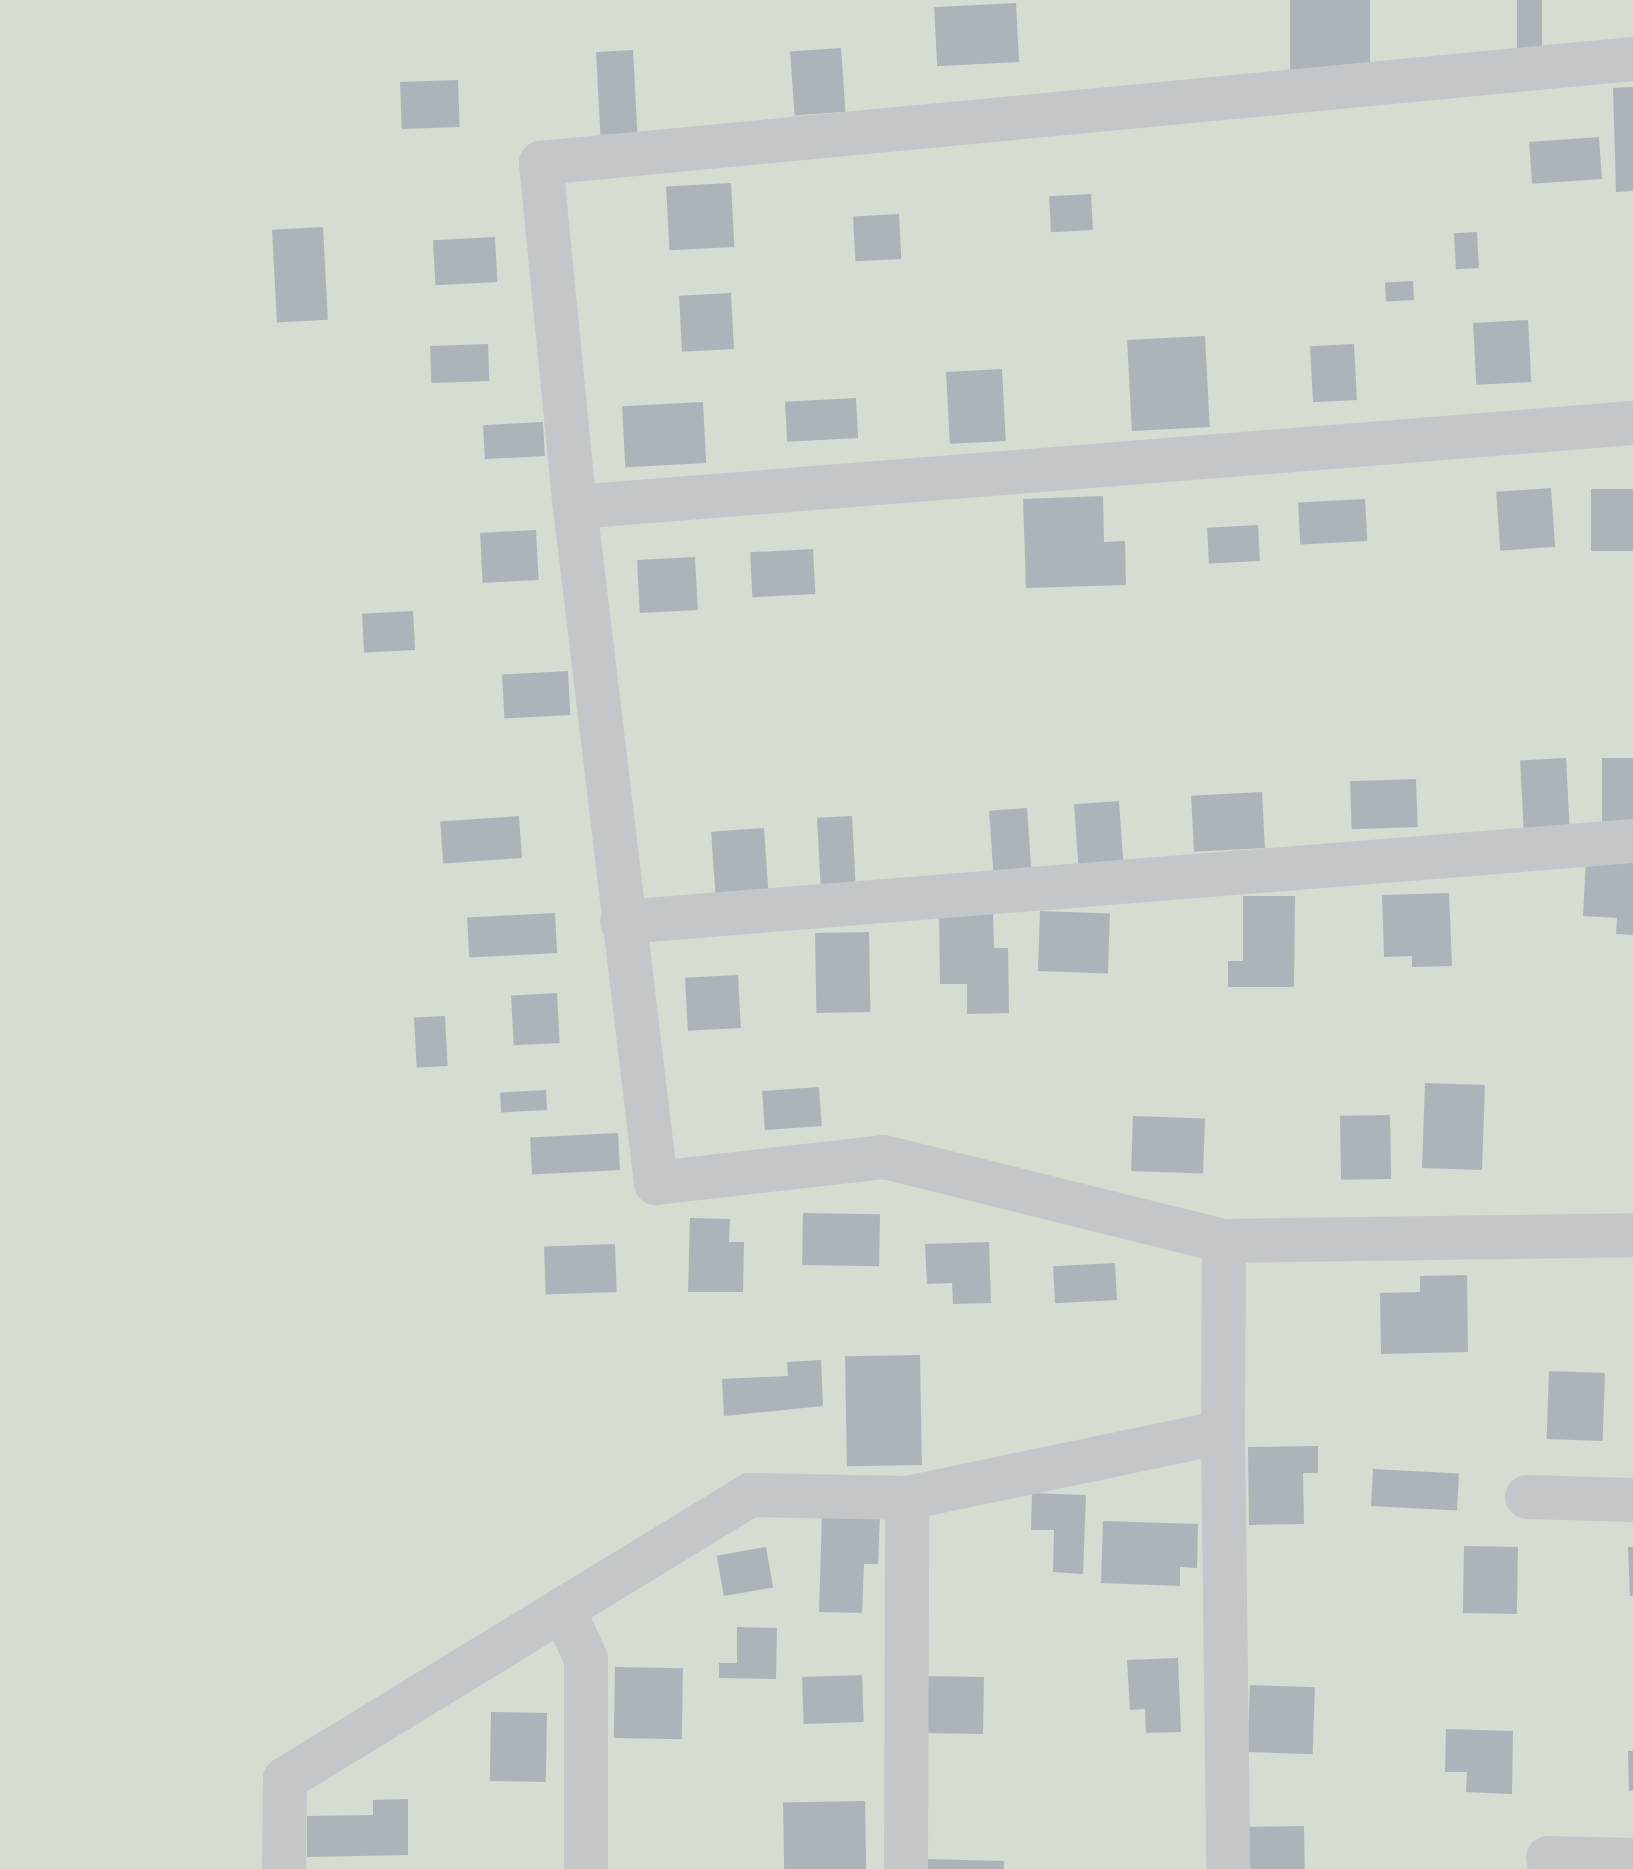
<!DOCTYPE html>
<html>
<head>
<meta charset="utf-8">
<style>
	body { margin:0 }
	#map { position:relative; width:1633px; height:1869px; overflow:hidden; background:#f5f5f0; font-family:Rubik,sans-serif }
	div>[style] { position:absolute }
	.green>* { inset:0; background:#d5dcd1; transform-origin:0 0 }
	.building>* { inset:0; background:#acb4b9; transform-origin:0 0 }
	.minor>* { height:44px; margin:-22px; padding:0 22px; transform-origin:22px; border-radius:22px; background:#c3c7ca }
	span { translate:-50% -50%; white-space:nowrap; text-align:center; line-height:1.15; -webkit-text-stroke:8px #fff; paint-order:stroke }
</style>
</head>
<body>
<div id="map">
	<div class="green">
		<div style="left:0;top:0;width:1633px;height:1869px"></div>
	</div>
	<div class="building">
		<div style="left:1290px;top:0;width:80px;height:80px"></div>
		<div style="left:1517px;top:0;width:25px;height:52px"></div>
		<div style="left:1016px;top:3px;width:59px;height:82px;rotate:87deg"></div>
		<div style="left:841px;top:48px;width:64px;height:51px;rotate:86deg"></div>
		<div style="left:633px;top:50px;width:83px;height:37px;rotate:87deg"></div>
		<div style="left:458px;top:80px;width:47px;height:58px;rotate:88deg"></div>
		<div style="clip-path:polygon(1633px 87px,1633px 191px,1616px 192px,1613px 88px)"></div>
		<div style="left:1599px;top:137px;width:42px;height:70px;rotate:86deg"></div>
		<div style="left:731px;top:183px;width:64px;height:65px;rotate:87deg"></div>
		<div style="left:1091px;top:194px;width:36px;height:42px;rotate:87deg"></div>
		<div style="left:899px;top:214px;width:45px;height:46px;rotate:87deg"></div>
		<div style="left:323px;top:227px;width:93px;height:51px;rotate:87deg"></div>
		<div style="left:1477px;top:232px;width:36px;height:23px;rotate:87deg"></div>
		<div style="left:495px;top:237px;width:45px;height:62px;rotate:87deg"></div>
		<div style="left:1413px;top:281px;width:19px;height:28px;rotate:87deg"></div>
		<div style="left:731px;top:293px;width:56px;height:52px;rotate:87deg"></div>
		<div style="left:1528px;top:320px;width:62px;height:55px;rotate:87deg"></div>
		<div style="left:1205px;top:336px;width:91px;height:78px;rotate:87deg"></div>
		<div style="left:488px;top:344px;width:37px;height:58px;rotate:88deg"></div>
		<div style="left:1354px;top:344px;width:56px;height:44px;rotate:87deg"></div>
		<div style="left:1002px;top:369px;width:72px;height:56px;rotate:87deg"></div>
		<div style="left:856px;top:398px;width:40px;height:71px;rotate:87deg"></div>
		<div style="left:703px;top:402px;width:61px;height:81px;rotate:87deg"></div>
		<div style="left:543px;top:422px;width:34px;height:60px;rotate:87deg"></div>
		<div style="left:1551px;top:488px;width:59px;height:55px;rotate:86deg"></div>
		<div style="left:1633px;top:489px;width:62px;height:42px;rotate:90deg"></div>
		<div style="clip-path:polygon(1103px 496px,1104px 542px,1125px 541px,1126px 585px,1026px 588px,1023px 499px)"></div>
		<div style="left:1365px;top:499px;width:42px;height:67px;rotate:87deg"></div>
		<div style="left:1258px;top:525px;width:36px;height:51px;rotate:87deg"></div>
		<div style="left:536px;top:530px;width:50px;height:56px;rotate:87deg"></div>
		<div style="left:813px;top:549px;width:45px;height:63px;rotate:87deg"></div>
		<div style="left:695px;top:557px;width:53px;height:58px;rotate:87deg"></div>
		<div style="left:413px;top:611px;width:39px;height:51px;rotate:87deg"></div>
		<div style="left:568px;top:671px;width:44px;height:66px;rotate:87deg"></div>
		<div style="left:1566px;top:758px;width:73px;height:46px;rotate:87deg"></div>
		<div style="left:1633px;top:758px;width:64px;height:31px;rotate:90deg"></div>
		<div style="left:1416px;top:779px;width:48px;height:66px;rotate:88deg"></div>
		<div style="left:1262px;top:792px;width:56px;height:71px;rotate:87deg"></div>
		<div style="left:1119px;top:801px;width:77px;height:45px;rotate:86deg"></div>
		<div style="left:1027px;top:808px;width:73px;height:38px;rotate:86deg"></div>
		<div style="left:519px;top:816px;width:42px;height:79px;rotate:86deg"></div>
		<div style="left:852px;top:816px;width:71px;height:35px;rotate:87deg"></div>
		<div style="left:764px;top:828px;width:62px;height:53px;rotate:86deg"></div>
		<div style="clip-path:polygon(1586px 858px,1633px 860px,1633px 935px,1616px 934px,1617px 918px,1583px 916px)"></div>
		<div style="clip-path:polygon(1449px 893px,1452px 966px,1412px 967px,1412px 956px,1384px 957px,1382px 895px)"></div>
		<div style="clip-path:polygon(1243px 896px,1295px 896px,1294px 987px,1228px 987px,1228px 961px,1243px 961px)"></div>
		<div style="clip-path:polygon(939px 909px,993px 909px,994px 948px,1008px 948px,1009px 1013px,967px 1014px,967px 984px,940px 984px)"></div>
		<div style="left:1040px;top:911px;width:70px;height:60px;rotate:2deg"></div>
		<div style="left:555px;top:913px;width:40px;height:88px;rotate:87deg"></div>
		<div style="left:869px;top:932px;width:80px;height:54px;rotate:89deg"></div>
		<div style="left:738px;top:975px;width:53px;height:53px;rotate:87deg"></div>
		<div style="left:557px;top:993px;width:50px;height:46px;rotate:87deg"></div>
		<div style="left:445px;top:1016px;width:50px;height:31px;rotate:87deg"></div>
		<div style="left:1425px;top:1083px;width:60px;height:85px;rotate:2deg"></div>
		<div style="left:819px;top:1087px;width:39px;height:57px;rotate:86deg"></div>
		<div style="left:546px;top:1090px;width:20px;height:46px;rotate:87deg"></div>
		<div style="left:1390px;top:1115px;width:64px;height:50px;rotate:89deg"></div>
		<div style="left:1133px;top:1116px;width:72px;height:55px;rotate:2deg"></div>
		<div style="left:618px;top:1133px;width:37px;height:88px;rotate:87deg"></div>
		<div style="left:803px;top:1213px;width:77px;height:52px;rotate:1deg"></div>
		<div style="clip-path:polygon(690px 1218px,730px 1219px,729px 1242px,744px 1242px,743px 1292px,688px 1292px)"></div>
		<div style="clip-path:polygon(989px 1242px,991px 1303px,953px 1304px,952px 1283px,927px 1284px,925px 1244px)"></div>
		<div style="left:615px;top:1244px;width:48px;height:71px;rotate:88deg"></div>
		<div style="left:1115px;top:1263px;width:37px;height:62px;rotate:87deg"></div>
		<div style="clip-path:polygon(1467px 1275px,1468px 1352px,1381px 1354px,1380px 1293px,1420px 1292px,1420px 1276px)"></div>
		<div style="left:920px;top:1355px;width:110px;height:75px;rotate:89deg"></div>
		<div style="clip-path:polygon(821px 1360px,823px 1406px,724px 1416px,722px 1379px,788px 1376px,787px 1362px)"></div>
		<div style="left:1549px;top:1371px;width:56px;height:68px;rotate:2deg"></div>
		<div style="clip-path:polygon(1318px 1446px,1318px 1473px,1303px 1473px,1304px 1524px,1249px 1525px,1248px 1447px)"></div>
		<div style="left:1373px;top:1469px;width:86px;height:37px;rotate:3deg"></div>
		<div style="clip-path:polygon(1032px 1493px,1086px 1495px,1083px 1574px,1053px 1572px,1054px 1530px,1031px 1530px)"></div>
		<div style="clip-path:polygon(822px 1514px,880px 1516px,878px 1564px,864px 1564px,862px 1613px,819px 1612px)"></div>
		<div style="clip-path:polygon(1103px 1521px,1198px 1524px,1197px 1568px,1180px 1567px,1180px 1586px,1101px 1583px)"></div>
		<div style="left:1464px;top:1546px;width:54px;height:67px;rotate:1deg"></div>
		<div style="left:766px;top:1547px;width:41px;height:50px;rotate:80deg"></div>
		<div style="clip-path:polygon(1628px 1547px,1633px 1547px,1633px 1596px,1630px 1596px)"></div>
		<div style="clip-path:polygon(737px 1627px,777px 1628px,776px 1679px,719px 1678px,719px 1663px,737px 1663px)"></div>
		<div style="clip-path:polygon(1178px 1658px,1181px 1732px,1146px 1733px,1145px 1709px,1130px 1710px,1127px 1660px)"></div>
		<div style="left:615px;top:1667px;width:68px;height:71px;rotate:1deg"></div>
		<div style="left:862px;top:1675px;width:47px;height:60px;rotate:88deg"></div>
		<div style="left:922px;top:1676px;width:62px;height:57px;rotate:1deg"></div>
		<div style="left:1250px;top:1685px;width:65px;height:67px;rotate:2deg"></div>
		<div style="left:491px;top:1712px;width:56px;height:69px;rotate:1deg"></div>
		<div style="clip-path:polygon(1446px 1729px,1513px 1731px,1512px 1794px,1466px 1792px,1467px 1772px,1445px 1772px)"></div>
		<div style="clip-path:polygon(1628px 1751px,1633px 1751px,1633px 1790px,1629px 1791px)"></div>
		<div style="clip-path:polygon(408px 1799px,408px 1855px,307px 1857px,307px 1816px,373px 1815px,373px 1800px)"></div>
		<div style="left:865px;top:1801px;width:68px;height:82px;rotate:89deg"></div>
		<div style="left:1304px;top:1826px;width:43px;height:59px;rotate:89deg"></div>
		<div style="clip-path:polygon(926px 1859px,1004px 1861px,1004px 1869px,926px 1869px)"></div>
	</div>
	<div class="minor">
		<div style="left:1633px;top:59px;width:1097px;rotate:174.56deg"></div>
		<div style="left:541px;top:163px;width:346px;rotate:84.4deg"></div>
		<div style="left:575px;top:507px;width:681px;rotate:83.17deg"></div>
		<div style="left:656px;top:1183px;width:229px;rotate:-6.5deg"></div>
		<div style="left:884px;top:1157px;width:350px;rotate:13.9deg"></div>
		<div style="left:1224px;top:1241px;width:409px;rotate:-0.8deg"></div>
		<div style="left:575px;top:507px;width:1061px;rotate:-4.54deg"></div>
		<div style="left:622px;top:922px;width:1014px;rotate:-4.58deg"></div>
		<div style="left:1223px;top:1432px;width:437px;rotate:89.3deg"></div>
		<div style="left:1527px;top:1497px;width:106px;rotate:1.6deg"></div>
		<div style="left:563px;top:1609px;width:55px;rotate:65.3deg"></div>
		<div style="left:586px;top:1659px;width:210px;rotate:90deg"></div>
		<div style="left:1548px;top:1858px;width:85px;rotate:1.3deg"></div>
		<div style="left:284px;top:1869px;width:90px;rotate:-89.4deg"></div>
		<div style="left:285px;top:1779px;width:545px;rotate:-31.41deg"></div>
		<div style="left:750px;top:1495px;width:157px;rotate:1.1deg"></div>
		<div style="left:907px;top:1498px;width:323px;rotate:-11.8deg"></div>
		<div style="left:1223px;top:1432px;width:191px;rotate:-89.7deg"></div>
		<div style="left:906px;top:1869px;width:371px;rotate:-89.8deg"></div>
	</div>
</div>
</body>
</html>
